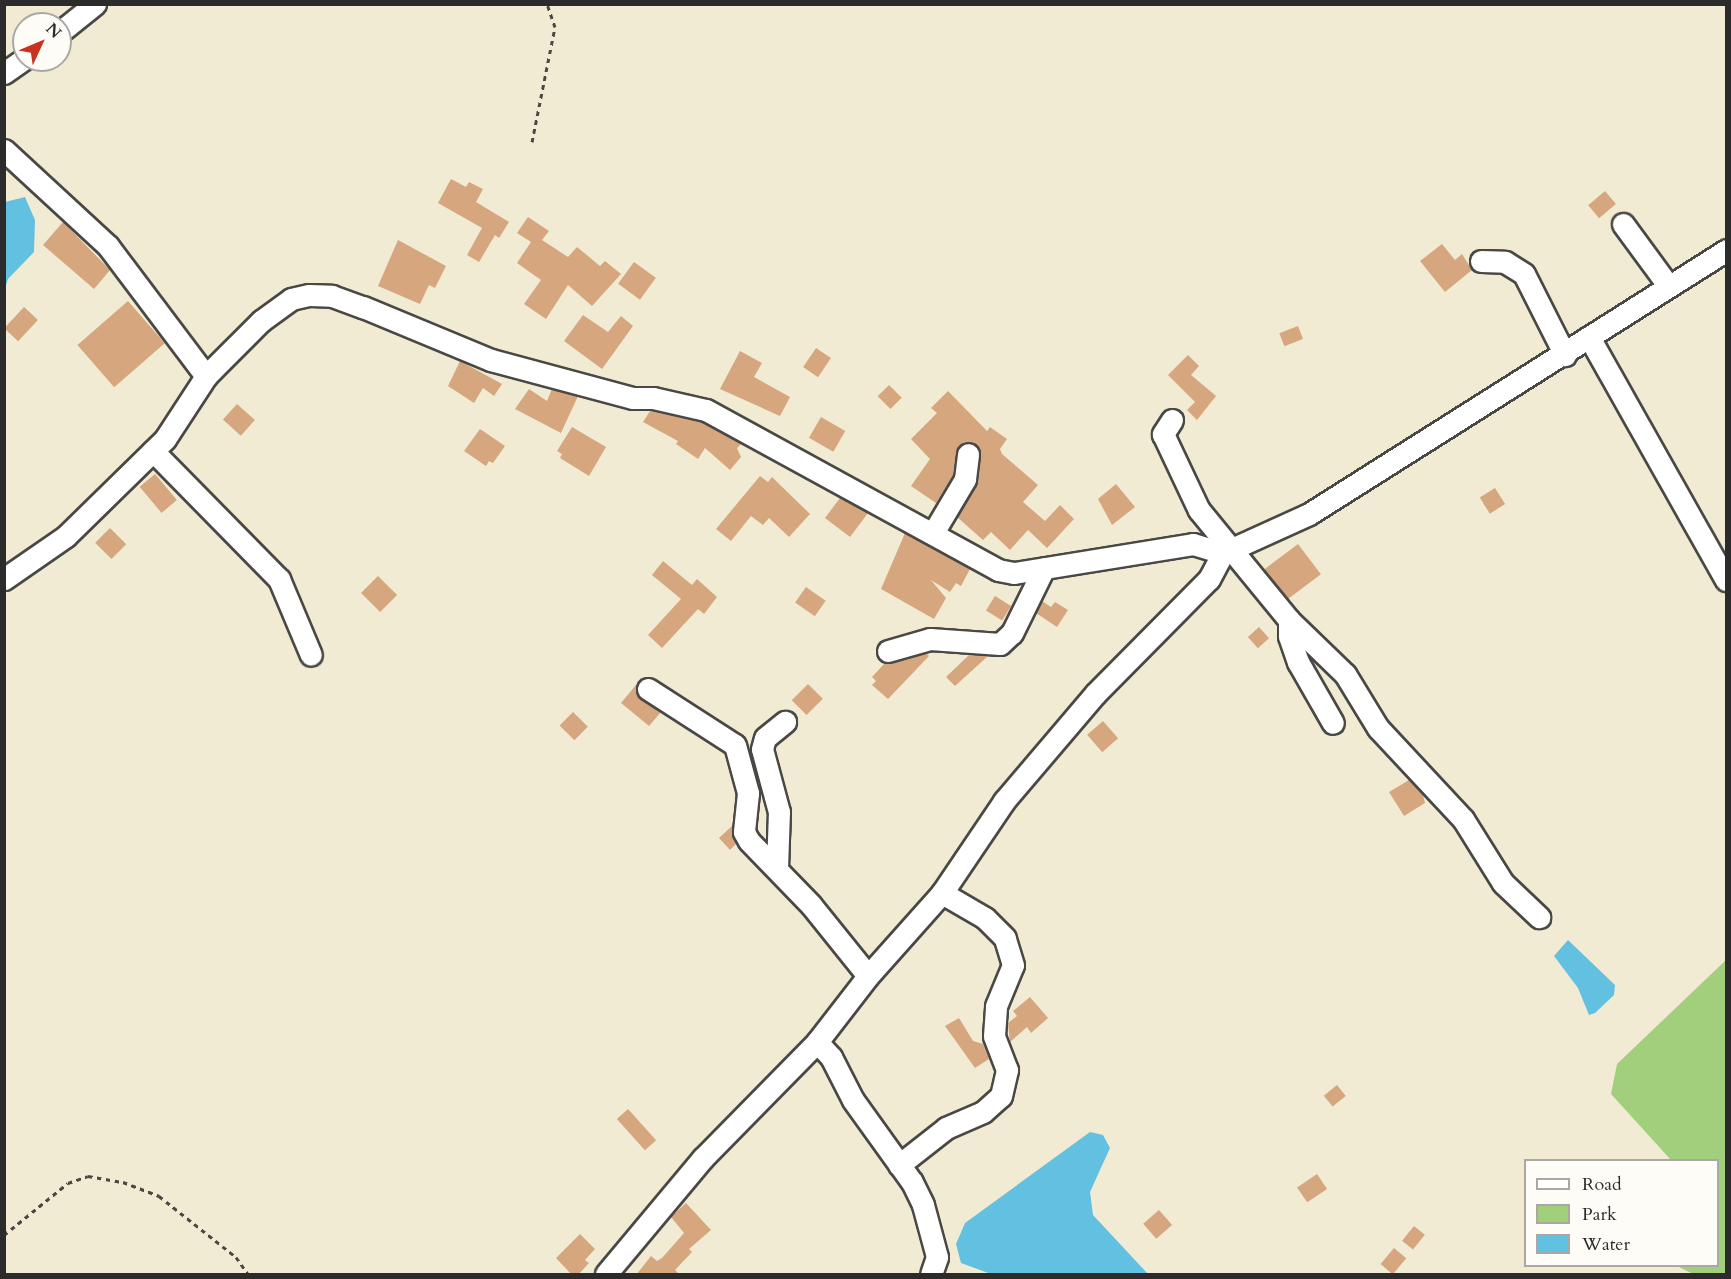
<!DOCTYPE html>
<html>
<head>
<meta charset="utf-8">
<style>
	body { margin:0 }
	#map { position:relative; width:1731px; height:1279px; overflow:hidden; background:#f1ebd4; font-family:Cardo,serif }
	div>[style] { position:absolute }
	.green>* { inset:0; background:#a2cf7c }
	.water>* { inset:0; background:#62c1e0 }
	.building>* { inset:0; background:#d6a67f; transform-origin:0 0 }
	.path>* { height:3px; margin-top:-1.5px; transform-origin:0; background:repeating-linear-gradient(90deg,#494844 0 4.5px,transparent 0 9px) }
	.roads { filter:drop-shadow(2px 0 #494844) drop-shadow(-2px 0 #494844) drop-shadow(0 2px #494844) drop-shadow(0 -2px #494844) }
	.minor>* { height:21px; margin:-10.5px; padding:0 10.5px; transform-origin:10.5px; border-radius:10.5px; background:#fff }
	span { translate:-50% -50%; white-space:nowrap; text-align:center; line-height:1.15; -webkit-text-stroke:5px #fdfcf7; paint-order:stroke }
	.frame { position:absolute; inset:0; border:6px solid #2b2b2b; pointer-events:none }
	.legend { position:absolute; left:1524px; top:1159px; width:195px; height:108px; box-sizing:border-box; background:#fdfcf7; border:2px solid #a9a8a5; margin:0; padding:8px 10px; list-style:none; font-size:18px; color:#2b2b2b }
	.legend li { display:flex; align-items:center; gap:12px; height:30px }
	.legend b { width:30px; border:2px solid #a9a8a5 }
	.north { position:absolute; left:12px; top:12px; width:60px; height:60px; box-sizing:border-box; background:#fdfcf7; border:2px solid #a9a8a5; border-radius:50%; rotate:46deg; font-size:16px; font-weight:700; line-height:24px; text-align:center; color:#2b2b2b }
	.north::after { content:''; display:block; margin:auto; width:21px; height:27px; background:#c8321e; clip-path:polygon(50% 0,100% 100%,50% 72%,0 100%) }
</style>
</head>
<body>
<div id="map">
	<div class="green">
		<div style="clip-path:polygon(1726px 960px,1726px 1274px,1693px 1274px,1677px 1266px,1718px 1266px,1718px 1160px,1671px 1160px,1611px 1094px,1617px 1064px)"></div>
	</div>
	<div class="water">
		<div style="clip-path:polygon(25px 197px,35px 220px,34px 252px,8px 279px,5px 288px,5px 202px)"></div>
		<div style="clip-path:polygon(1568px 940px,1615px 985px,1614px 995px,1595px 1013px,1589px 1015px,1578px 988px,1554px 956px)"></div>
		<div style="clip-path:polygon(1090px 1132px,1103px 1135px,1110px 1148px,1090px 1192px,1093px 1215px,1148px 1274px,991px 1274px,961px 1263px,956px 1244px,965px 1223px)"></div>
	</div>
	<div class="building">
		<div style="clip-path:polygon(451px 179px,466px 187px,469px 182px,483px 189px,476px 202px,509px 222px,499px 238px,495px 235px,479px 262px,467px 255px,482px 228px,438px 203px)"></div>
		<div style="left:1605px;top:191px;width:17px;height:22px;rotate:50deg"></div>
		<div style="clip-path:polygon(528px 217px,549px 231px,542px 240px,568px 257px,577px 247px,600px 266px,605px 261px,621px 274px,592px 306px,568px 285px,546px 319px,524px 304px,541px 280px,517px 263px,531px 242px,517px 233px)"></div>
		<div style="clip-path:polygon(63px 222px,110px 270px,94px 289px,43px 245px)"></div>
		<div style="clip-path:polygon(398px 240px,446px 266px,435px 288px,429px 285px,420px 304px,378px 286px)"></div>
		<div style="clip-path:polygon(1442px 244px,1455px 260px,1462px 254px,1472px 270px,1445px 292px,1420px 261px)"></div>
		<div style="left:634px;top:262px;width:27px;height:27px;rotate:36deg"></div>
		<div style="left:128px;top:301px;width:56px;height:67px;rotate:49deg"></div>
		<div style="left:24px;top:307px;width:19px;height:29px;rotate:43deg"></div>
		<div style="clip-path:polygon(583px 315px,608px 332px,621px 316px,633px 326px,602px 369px,564px 341px)"></div>
		<div style="left:1298px;top:326px;width:14px;height:20px;rotate:69deg"></div>
		<div style="left:816px;top:348px;width:18px;height:23px;rotate:34deg"></div>
		<div style="clip-path:polygon(740px 351px,762px 363px,754px 377px,790px 397px,780px 416px,720px 389px)"></div>
		<div style="clip-path:polygon(1188px 355px,1199px 366px,1191px 375px,1216px 396px,1197px 420px,1187px 410px,1195px 402px,1168px 375px)"></div>
		<div style="clip-path:polygon(460px 361px,502px 384px,494px 396px,483px 388px,474px 403px,448px 386px)"></div>
		<div style="left:889px;top:385px;width:18px;height:16px;rotate:45deg"></div>
		<div style="clip-path:polygon(529px 389px,547px 401px,552px 389px,578px 396px,561px 433px,515px 409px)"></div>
		<div style="clip-path:polygon(948px 391px,987px 431px,990px 427px,1007px 439px,1000px 449px,1002px 454px,1038px 485px,1023px 502px,1045px 521px,1060px 505px,1074px 519px,1047px 548px,1028px 530px,1010px 550px,991px 532px,983px 540px,957px 517px,978px 481px,981px 455px,975px 444px,964px 442px,958px 447px,953px 475px,936px 503px,911px 486px,930px 459px,911px 439px,937px 413px,931px 408px)"></div>
		<div style="left:237px;top:404px;width:24px;height:21px;rotate:42deg"></div>
		<div style="clip-path:polygon(650px 411px,701px 422px,741px 444px,737px 448px,741px 457px,730px 470px,705px 448px,698px 459px,676px 444px,678px 441px,643px 422px)"></div>
		<div style="left:821px;top:417px;width:28px;height:24px;rotate:30deg"></div>
		<div style="clip-path:polygon(572px 427px,606px 447px,589px 476px,560px 458px,562px 454px,557px 451px)"></div>
		<div style="clip-path:polygon(480px 429px,505px 446px,493px 463px,489px 461px,486px 466px,464px 451px)"></div>
		<div style="left:155px;top:474px;width:34px;height:20px;rotate:50deg"></div>
		<div style="clip-path:polygon(760px 476px,768px 482px,772px 477px,810px 514px,789px 537px,769px 518px,763px 525px,751px 516px,731px 541px,716px 529px)"></div>
		<div style="clip-path:polygon(1116px 484px,1135px 507px,1112px 525px,1098px 499px)"></div>
		<div style="left:1495px;top:488px;width:19px;height:18px;rotate:58deg"></div>
		<div style="clip-path:polygon(840px 498px,868px 513px,850px 537px,825px 518px)"></div>
		<div style="left:110px;top:528px;width:23px;height:21px;rotate:45deg"></div>
		<div style="clip-path:polygon(905px 533px,970px 569px,961px 586px,956px 583px,950px 592px,931px 580px,946px 598px,934px 619px,881px 589px)"></div>
		<div style="left:1298px;top:544px;width:38px;height:42px;rotate:53deg"></div>
		<div style="clip-path:polygon(663px 561px,692px 585px,697px 579px,717px 597px,704px 614px,698px 609px,662px 648px,648px 635px,681px 599px,652px 575px)"></div>
		<div style="left:378px;top:576px;width:27px;height:24px;rotate:45deg"></div>
		<div style="left:806px;top:587px;width:24px;height:19px;rotate:35deg"></div>
		<div style="left:995px;top:596px;width:19px;height:17px;rotate:32deg"></div>
		<div style="clip-path:polygon(1042px 601px,1051px 607px,1055px 602px,1068px 610px,1057px 627px,1036px 613px)"></div>
		<div style="left:1259px;top:627px;width:15px;height:15px;rotate:48deg"></div>
		<div style="clip-path:polygon(926px 653px,929px 656px,888px 699px,872px 685px,876px 681px,872px 677px,885px 663px)"></div>
		<div style="clip-path:polygon(969px 655px,988px 656px,955px 686px,946px 677px)"></div>
		<div style="left:808px;top:684px;width:21px;height:23px;rotate:45deg"></div>
		<div style="clip-path:polygon(636px 685px,637px 695px,661px 712px,649px 726px,621px 703px)"></div>
		<div style="left:573px;top:712px;width:21px;height:19px;rotate:45deg"></div>
		<div style="left:1103px;top:721px;width:23px;height:21px;rotate:49deg"></div>
		<div style="clip-path:polygon(1409px 780px,1423px 795px,1425px 803px,1404px 816px,1389px 792px)"></div>
		<div style="clip-path:polygon(732px 826px,736px 844px,730px 850px,719px 838px)"></div>
		<div style="clip-path:polygon(1030px 997px,1048px 1018px,1031px 1033px,1027px 1027px,1010px 1042px,1008px 1023px,1017px 1016px,1013px 1011px)"></div>
		<div style="clip-path:polygon(959px 1018px,973px 1041px,983px 1044px,989px 1059px,975px 1068px,945px 1026px)"></div>
		<div style="left:1337px;top:1085px;width:14px;height:17px;rotate:51deg"></div>
		<div style="left:628px;top:1109px;width:42px;height:15px;rotate:48deg"></div>
		<div style="left:1317px;top:1174px;width:18px;height:24px;rotate:56deg"></div>
		<div style="clip-path:polygon(686px 1203px,711px 1230px,689px 1249px,692px 1252px,675px 1270px,680px 1275px,636px 1275px,651px 1256px,657px 1261px,662px 1258px,684px 1233px,671px 1217px)"></div>
		<div style="left:1159px;top:1210px;width:20px;height:21px;rotate:49deg"></div>
		<div style="left:1414px;top:1226px;width:14px;height:19px;rotate:39deg"></div>
		<div style="clip-path:polygon(580px 1234px,595px 1249px,585px 1260px,589px 1263px,578px 1275px,572px 1275px,556px 1258px)"></div>
		<div style="left:1394px;top:1248px;width:16px;height:21px;rotate:40deg"></div>
	</div>
	<div class="path">
		<div style="left:532px;top:142px;width:117px;rotate:-78.7deg"></div>
		<div style="left:555px;top:27px;width:24px;rotate:-109deg"></div>
		<div style="left:4px;top:1235px;width:82px;rotate:-39.1deg"></div>
		<div style="left:68px;top:1183px;width:21px;rotate:-19deg"></div>
		<div style="left:88px;top:1176px;width:36px;rotate:10deg"></div>
		<div style="left:123px;top:1182px;width:39px;rotate:21deg"></div>
		<div style="left:159px;top:1196px;width:98px;rotate:38.4deg"></div>
		<div style="left:236px;top:1257px;width:21px;rotate:55deg"></div>
	</div>
	<div class="roads">
		<div class="minor">
			<div style="left:60px;top:32px;width:45px;rotate:-38.7deg"></div>
			<div style="left:4px;top:73px;width:24px;rotate:-35deg"></div>
			<div style="left:4px;top:150px;width:142px;rotate:42.7deg"></div>
			<div style="left:108px;top:246px;width:163px;rotate:53deg"></div>
			<div style="left:1623px;top:224px;width:74px;rotate:53.7deg"></div>
			<div style="left:1481px;top:261px;width:24px;rotate:2deg"></div>
			<div style="left:1505px;top:262px;width:22px;rotate:32deg"></div>
			<div style="left:1524px;top:274px;width:91px;rotate:63.2deg"></div>
			<div style="left:1589px;top:337px;width:279px;rotate:60.6deg"></div>
			<div style="left:1172px;top:420px;width:17px;rotate:123deg"></div>
			<div style="left:1163px;top:434px;width:84px;rotate:64.7deg"></div>
			<div style="left:1199px;top:510px;width:142px;rotate:50.7deg"></div>
			<div style="left:1289px;top:620px;width:16px;rotate:90deg"></div>
			<div style="left:1289px;top:636px;width:28px;rotate:71deg"></div>
			<div style="left:1298px;top:662px;width:70px;rotate:60.2deg"></div>
			<div style="left:153px;top:451px;width:180px;rotate:45.5deg"></div>
			<div style="left:279px;top:579px;width:82px;rotate:67.2deg"></div>
			<div style="left:933px;top:533px;width:63px;rotate:-59.3deg"></div>
			<div style="left:965px;top:479px;width:25px;rotate:-83deg"></div>
			<div style="left:4px;top:579px;width:75px;rotate:-34.7deg"></div>
			<div style="left:66px;top:536px;width:139px;rotate:-44.4deg"></div>
			<div style="left:165px;top:439px;width:75px;rotate:-56.9deg"></div>
			<div style="left:206px;top:376px;width:78px;rotate:-45deg"></div>
			<div style="left:261px;top:321px;width:37px;rotate:-36deg"></div>
			<div style="left:291px;top:299px;width:18px;rotate:-13deg"></div>
			<div style="left:309px;top:295px;width:23px;rotate:2deg"></div>
			<div style="left:332px;top:296px;width:33px;rotate:20deg"></div>
			<div style="left:363px;top:307px;width:139px;rotate:22.5deg"></div>
			<div style="left:491px;top:360px;width:147px;rotate:15deg"></div>
			<div style="left:633px;top:398px;width:20px"></div>
			<div style="left:653px;top:398px;width:54px;rotate:12.8deg"></div>
			<div style="left:706px;top:410px;width:333px;rotate:28.7deg"></div>
			<div style="left:998px;top:570px;width:16px;rotate:11deg"></div>
			<div style="left:1014px;top:573px;width:181px;rotate:-9.2deg"></div>
			<div style="left:1193px;top:544px;width:31px;rotate:17deg"></div>
			<div style="left:1289px;top:620px;width:78px;rotate:44deg"></div>
			<div style="left:1345px;top:674px;width:63px;rotate:58.6deg"></div>
			<div style="left:1378px;top:728px;width:125px;rotate:47deg"></div>
			<div style="left:1463px;top:819px;width:75px;rotate:58deg"></div>
			<div style="left:1503px;top:883px;width:50px;rotate:43.4deg"></div>
			<div style="left:888px;top:651px;width:44px;rotate:-15.9deg"></div>
			<div style="left:930px;top:639px;width:70px;rotate:4.1deg"></div>
			<div style="left:1000px;top:644px;width:16px;rotate:-43deg"></div>
			<div style="left:1012px;top:633px;width:72px;rotate:-63.8deg"></div>
			<div style="left:648px;top:689px;width:103px;rotate:32.8deg"></div>
			<div style="left:735px;top:745px;width:50px;rotate:74.8deg"></div>
			<div style="left:748px;top:793px;width:39px;rotate:96deg"></div>
			<div style="left:744px;top:832px;width:10px;rotate:61deg"></div>
			<div style="left:749px;top:841px;width:89px;rotate:45.9deg"></div>
			<div style="left:811px;top:905px;width:91px;rotate:51.2deg"></div>
			<div style="left:777px;top:868px;width:56px;rotate:-88deg"></div>
			<div style="left:779px;top:812px;width:65px;rotate:-105.1deg"></div>
			<div style="left:762px;top:749px;width:11px;rotate:-75deg"></div>
			<div style="left:765px;top:738px;width:26px;rotate:-39deg"></div>
			<div style="left:817px;top:1042px;width:21px;rotate:47deg"></div>
			<div style="left:831px;top:1057px;width:48px;rotate:62.9deg"></div>
			<div style="left:853px;top:1100px;width:101px;rotate:54.3deg"></div>
			<div style="left:912px;top:1182px;width:25px;rotate:64deg"></div>
			<div style="left:923px;top:1205px;width:54px;rotate:74.9deg"></div>
			<div style="left:937px;top:1257px;width:18px;rotate:109deg"></div>
			<div style="left:899px;top:1165px;width:60px;rotate:-38.2deg"></div>
			<div style="left:946px;top:1128px;width:40px;rotate:-23.4deg"></div>
			<div style="left:983px;top:1112px;width:24px;rotate:-42deg"></div>
			<div style="left:1001px;top:1096px;width:27px;rotate:-77deg"></div>
			<div style="left:1007px;top:1070px;width:36px;rotate:-111deg"></div>
			<div style="left:994px;top:1036px;width:30px;rotate:-86deg"></div>
			<div style="left:996px;top:1006px;width:44px;rotate:-67.5deg"></div>
			<div style="left:1013px;top:965px;width:28px;rotate:-107deg"></div>
			<div style="left:1005px;top:938px;width:28px;rotate:-135deg"></div>
			<div style="left:985px;top:918px;width:50px;rotate:-149.8deg"></div>
			<div style="left:606px;top:1274px;width:151px;rotate:-50.1deg"></div>
			<div style="left:703px;top:1158px;width:163px;rotate:-45.5deg"></div>
			<div style="left:817px;top:1042px;width:83px;rotate:-52.3deg"></div>
			<div style="left:868px;top:976px;width:111px;rotate:-48.3deg"></div>
			<div style="left:942px;top:893px;width:111px;rotate:-56deg"></div>
			<div style="left:1004px;top:801px;width:140px;rotate:-49.6deg"></div>
			<div style="left:1095px;top:694px;width:162px;rotate:-45.3deg"></div>
			<div style="left:1209px;top:579px;width:30px;rotate:-62deg"></div>
			<div style="left:1223px;top:553px;width:94px;rotate:-24.4deg"></div>
			<div style="left:1309px;top:514px;width:494px;rotate:-32.3deg"></div>
		</div>
	</div>
	<div class="frame"></div>
	<ul class="legend">
	<li><b style="height:8px;background:#fff"></b>Road</li>
	<li><b style="height:16px;background:#a2cf7c"></b>Park</li>
	<li><b style="height:16px;background:#62c1e0"></b>Water</li>
	</ul>
	<div class="north">N</div>
</div>
</body>
</html>
